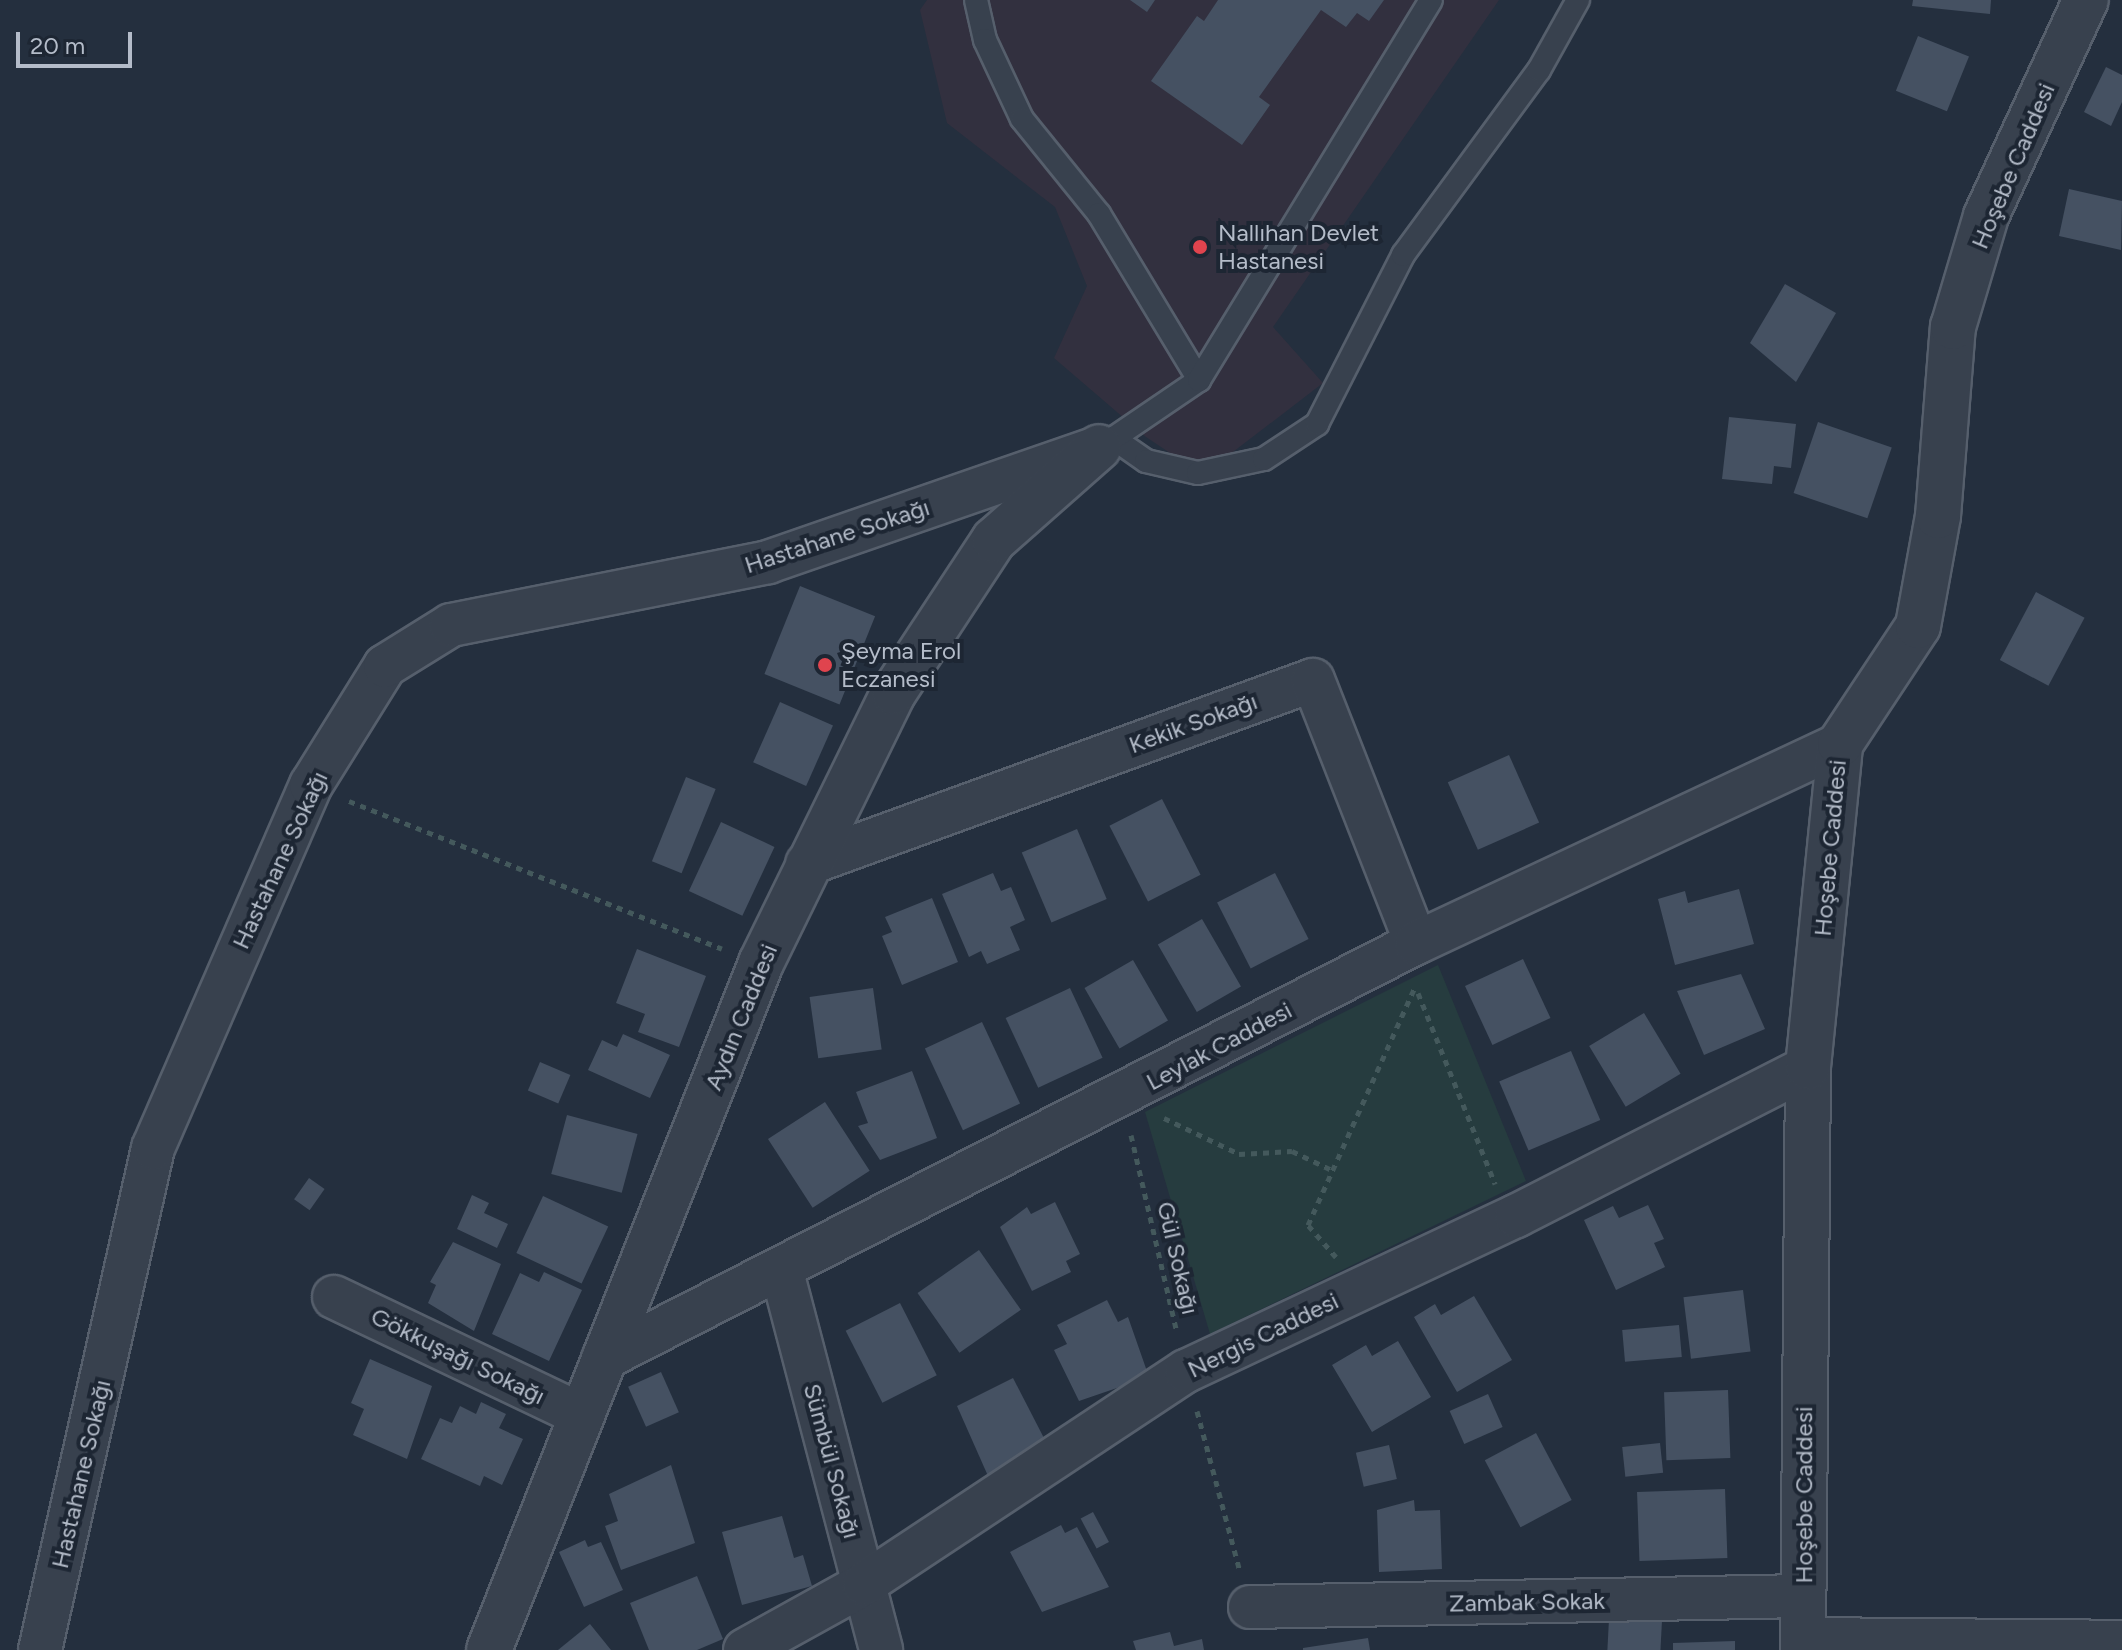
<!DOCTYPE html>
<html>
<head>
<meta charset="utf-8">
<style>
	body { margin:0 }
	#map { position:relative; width:2122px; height:1650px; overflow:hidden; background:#242f3e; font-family:Figtree,sans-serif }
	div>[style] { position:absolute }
	.medical>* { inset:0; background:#32303f }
	.green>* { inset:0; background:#263c3f }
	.building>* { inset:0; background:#455162; transform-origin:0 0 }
	.path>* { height:5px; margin-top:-2.5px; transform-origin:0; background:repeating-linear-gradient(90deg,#44595c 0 6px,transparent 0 12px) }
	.roads { filter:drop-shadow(2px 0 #565f6c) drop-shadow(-2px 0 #565f6c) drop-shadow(0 2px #565f6c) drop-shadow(0 -2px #565f6c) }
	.service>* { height:22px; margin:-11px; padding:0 11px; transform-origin:11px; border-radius:11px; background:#38414e }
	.minor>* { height:42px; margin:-21px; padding:0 21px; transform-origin:21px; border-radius:21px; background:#38414e }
	.tertiary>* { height:44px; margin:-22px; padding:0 22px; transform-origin:22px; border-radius:22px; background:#38414e }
	.dots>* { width:22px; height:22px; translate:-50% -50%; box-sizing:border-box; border:4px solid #1d2633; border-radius:50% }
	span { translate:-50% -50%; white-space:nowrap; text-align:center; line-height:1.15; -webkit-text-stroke:8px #1d2633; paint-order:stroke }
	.street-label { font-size:24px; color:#b4bcc9 }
	.poi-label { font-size:24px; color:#b4bcc9 }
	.left { translate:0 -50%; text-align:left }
	.scale { position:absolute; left:16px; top:32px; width:116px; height:36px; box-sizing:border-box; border:4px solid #b4bcc9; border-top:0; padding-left:10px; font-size:24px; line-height:28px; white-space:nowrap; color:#b4bcc9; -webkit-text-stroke:6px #1d2633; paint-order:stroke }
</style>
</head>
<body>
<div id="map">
	<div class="medical">
		<div style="clip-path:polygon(927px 0,1499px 0,1273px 327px,1323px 383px,1203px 475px,1146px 437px,1054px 358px,1087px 286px,1055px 207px,947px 123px,920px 10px)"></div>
	</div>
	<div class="green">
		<div style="clip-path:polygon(1438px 965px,1526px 1181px,1210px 1334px,1145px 1112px)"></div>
	</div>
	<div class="building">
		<div style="clip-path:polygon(1130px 0,1155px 0,1147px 12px)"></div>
		<div style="clip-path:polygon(1218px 0,1384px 0,1369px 21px,1357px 13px,1346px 27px,1321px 10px,1259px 97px,1270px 105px,1242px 145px,1151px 81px,1197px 16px,1204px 21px)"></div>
		<div style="clip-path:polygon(1913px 0,1991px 0,1990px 14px,1912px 6px)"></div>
		<div style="left:1918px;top:36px;width:55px;height:59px;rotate:22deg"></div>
		<div style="clip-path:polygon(2106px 67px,2122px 75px,2122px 102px,2111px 126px,2084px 112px)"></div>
		<div style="clip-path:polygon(2069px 189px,2122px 201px,2121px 250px,2059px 236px)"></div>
		<div style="clip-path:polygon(1785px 284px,1836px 313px,1796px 382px,1750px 343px)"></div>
		<div style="clip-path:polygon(1729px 417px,1796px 424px,1791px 468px,1774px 466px,1772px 484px,1722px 479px)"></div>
		<div style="left:1818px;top:422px;width:78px;height:75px;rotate:19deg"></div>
		<div style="left:800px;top:586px;width:81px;height:95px;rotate:22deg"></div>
		<div style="left:2036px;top:592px;width:55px;height:77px;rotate:28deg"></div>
		<div style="left:780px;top:702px;width:58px;height:66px;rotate:24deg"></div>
		<div style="left:1509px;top:755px;width:74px;height:67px;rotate:66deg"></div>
		<div style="left:686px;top:777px;width:32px;height:91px;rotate:22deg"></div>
		<div style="left:1162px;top:799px;width:85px;height:59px;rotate:63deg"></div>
		<div style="left:721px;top:822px;width:59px;height:76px;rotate:25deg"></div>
		<div style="left:1077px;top:829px;width:76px;height:60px;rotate:67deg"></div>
		<div style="clip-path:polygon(993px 873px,1001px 891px,1011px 887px,1025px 920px,1010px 927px,1020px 950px,987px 964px,981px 951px,969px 957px,942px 894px)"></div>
		<div style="left:1275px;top:873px;width:74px;height:65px;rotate:63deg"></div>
		<div style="clip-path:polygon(1739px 889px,1754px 944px,1675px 965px,1658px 899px,1685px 891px,1688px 903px)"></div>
		<div style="clip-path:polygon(932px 898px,958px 962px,902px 985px,882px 936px,892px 932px,885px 917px)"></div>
		<div style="left:1202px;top:919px;width:78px;height:51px;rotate:60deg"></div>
		<div style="clip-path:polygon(637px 949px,706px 976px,679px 1047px,638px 1032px,645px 1014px,616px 1003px)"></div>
		<div style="left:1523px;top:959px;width:65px;height:64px;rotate:65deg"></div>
		<div style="left:1133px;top:960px;width:70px;height:56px;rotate:60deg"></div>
		<div style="clip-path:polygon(1741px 974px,1765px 1029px,1704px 1055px,1677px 991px)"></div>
		<div style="left:873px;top:988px;width:62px;height:64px;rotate:82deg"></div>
		<div style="left:1070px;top:988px;width:77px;height:71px;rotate:65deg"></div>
		<div style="left:1644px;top:1013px;width:71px;height:64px;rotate:59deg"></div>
		<div style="left:982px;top:1022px;width:90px;height:63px;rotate:65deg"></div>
		<div style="clip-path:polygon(623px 1034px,670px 1055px,650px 1098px,588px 1070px,602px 1040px,617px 1047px)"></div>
		<div style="left:1571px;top:1051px;width:75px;height:78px;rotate:67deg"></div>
		<div style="left:540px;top:1062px;width:33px;height:31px;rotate:23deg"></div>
		<div style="clip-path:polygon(912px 1071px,937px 1138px,880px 1160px,858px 1126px,868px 1123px,856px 1092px)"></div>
		<div style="left:825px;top:1102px;width:82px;height:68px;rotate:57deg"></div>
		<div style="left:567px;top:1115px;width:73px;height:61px;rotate:15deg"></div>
		<div style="left:309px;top:1178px;width:19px;height:26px;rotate:35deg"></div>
		<div style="clip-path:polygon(472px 1195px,489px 1203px,484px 1213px,508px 1224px,497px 1248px,457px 1229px)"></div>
		<div style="left:543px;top:1196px;width:72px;height:63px;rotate:25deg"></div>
		<div style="clip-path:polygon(1055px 1202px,1080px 1254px,1066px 1261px,1071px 1272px,1032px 1291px,1000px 1227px,1027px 1207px,1031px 1214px)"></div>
		<div style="clip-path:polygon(1648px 1205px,1664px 1239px,1654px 1243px,1665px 1267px,1616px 1290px,1584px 1220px,1613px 1206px,1619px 1218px)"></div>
		<div style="clip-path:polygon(453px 1242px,501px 1264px,474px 1331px,428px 1303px,436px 1285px,430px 1282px)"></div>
		<div style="left:979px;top:1250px;width:73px;height:75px;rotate:55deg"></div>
		<div style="clip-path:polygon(544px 1272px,582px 1290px,549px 1361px,492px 1334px,520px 1273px,539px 1282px)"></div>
		<div style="left:1743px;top:1290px;width:62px;height:60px;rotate:83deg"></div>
		<div style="clip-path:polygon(1474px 1296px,1512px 1360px,1457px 1392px,1414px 1317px,1435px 1304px,1441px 1315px)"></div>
		<div style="clip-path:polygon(1107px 1300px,1118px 1322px,1128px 1317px,1149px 1377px,1079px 1401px,1054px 1350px,1067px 1344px,1057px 1325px)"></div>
		<div style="left:900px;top:1303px;width:81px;height:61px;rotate:63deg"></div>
		<div style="left:1679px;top:1325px;width:32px;height:57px;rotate:85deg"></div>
		<div style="clip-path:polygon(1398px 1341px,1431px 1397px,1372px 1432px,1332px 1365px,1366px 1345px,1372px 1356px)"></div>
		<div style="clip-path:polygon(370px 1359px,432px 1386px,407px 1459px,353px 1435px,364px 1409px,351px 1403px)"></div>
		<div style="left:661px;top:1372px;width:44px;height:36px;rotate:66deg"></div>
		<div style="clip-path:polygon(1013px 1378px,1046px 1442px,992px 1485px,957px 1406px)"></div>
		<div style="left:1728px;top:1390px;width:68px;height:64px;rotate:88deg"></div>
		<div style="left:1488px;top:1394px;width:36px;height:42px;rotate:66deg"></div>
		<div style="clip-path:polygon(481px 1402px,506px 1414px,499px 1428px,523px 1439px,502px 1485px,484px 1476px,480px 1486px,421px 1459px,440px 1418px,452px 1423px,460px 1406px,476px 1414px)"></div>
		<div style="left:1536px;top:1433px;width:76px;height:58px;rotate:62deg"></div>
		<div style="left:1660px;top:1443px;width:30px;height:38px;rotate:84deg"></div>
		<div style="left:1389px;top:1445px;width:35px;height:34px;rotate:77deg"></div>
		<div style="clip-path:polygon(671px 1465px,695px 1543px,621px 1570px,605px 1526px,618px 1521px,609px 1494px)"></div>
		<div style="left:1725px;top:1489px;width:69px;height:88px;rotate:88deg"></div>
		<div style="clip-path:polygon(1414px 1500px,1415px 1511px,1440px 1510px,1442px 1569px,1379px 1572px,1377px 1510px)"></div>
		<div style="left:1093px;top:1512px;width:34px;height:14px;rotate:62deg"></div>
		<div style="clip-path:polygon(782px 1516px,794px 1558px,803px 1555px,812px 1586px,742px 1605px,722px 1532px)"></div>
		<div style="clip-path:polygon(1061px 1525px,1065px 1533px,1077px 1527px,1109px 1587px,1042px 1612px,1010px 1552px)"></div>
		<div style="clip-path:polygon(585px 1540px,588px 1547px,601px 1542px,623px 1590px,584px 1607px,559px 1552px)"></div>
		<div style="clip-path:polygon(697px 1576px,723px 1639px,697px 1650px,649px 1650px,630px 1603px)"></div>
		<div style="left:1609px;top:1619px;width:53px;height:31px;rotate:3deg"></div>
		<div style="clip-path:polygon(590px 1624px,611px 1650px,558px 1650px)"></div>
		<div style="clip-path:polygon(1170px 1632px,1174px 1646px,1202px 1639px,1204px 1650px,1136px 1650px,1133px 1641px)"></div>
		<div style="clip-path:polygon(1368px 1638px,1370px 1650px,1303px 1650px,1303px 1648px)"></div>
		<div style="clip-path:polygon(1735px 1641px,1735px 1650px,1673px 1650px,1673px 1643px)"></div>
	</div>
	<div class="path">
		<div style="left:349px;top:801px;width:401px;rotate:21.6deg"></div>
		<div style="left:1418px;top:993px;width:206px;rotate:68deg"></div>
		<div style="left:1164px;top:1118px;width:83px;rotate:25.6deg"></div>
		<div style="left:1239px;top:1154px;width:53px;rotate:-3.2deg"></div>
		<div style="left:1292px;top:1151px;width:47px;rotate:25.5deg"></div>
		<div style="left:1131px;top:1135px;width:202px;rotate:76.9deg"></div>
		<div style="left:1336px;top:1257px;width:43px;rotate:-131.2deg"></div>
		<div style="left:1308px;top:1225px;width:261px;rotate:-65.8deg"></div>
		<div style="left:1197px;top:1411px;width:166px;rotate:75deg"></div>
	</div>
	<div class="roads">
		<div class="service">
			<div style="left:976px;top:0;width:41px;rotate:77.3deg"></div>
			<div style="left:985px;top:40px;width:87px;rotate:64.9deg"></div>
			<div style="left:1022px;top:119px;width:122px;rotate:51deg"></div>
			<div style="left:1099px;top:214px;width:194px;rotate:58.9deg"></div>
			<div style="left:1113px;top:438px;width:40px;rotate:34.9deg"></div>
			<div style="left:1146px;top:461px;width:53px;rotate:13deg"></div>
			<div style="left:1198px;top:473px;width:67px;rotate:-12deg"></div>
			<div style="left:1264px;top:459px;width:64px;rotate:-33.4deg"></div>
			<div style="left:1317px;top:424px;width:190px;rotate:-63deg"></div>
			<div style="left:1403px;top:255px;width:230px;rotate:-53.7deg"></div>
			<div style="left:1539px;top:70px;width:80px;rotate:-60.9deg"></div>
			<div style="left:1102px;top:446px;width:117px;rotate:-34.2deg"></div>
			<div style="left:1199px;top:380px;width:445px;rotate:-58.6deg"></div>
		</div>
		<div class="minor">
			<div style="left:807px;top:864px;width:538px;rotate:-19.98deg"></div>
			<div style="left:1313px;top:680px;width:282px;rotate:68.6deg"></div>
			<div style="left:782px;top:1272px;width:391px;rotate:75.3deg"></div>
			<div style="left:334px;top:1297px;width:274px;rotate:25.5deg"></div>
			<div style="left:603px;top:1359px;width:913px;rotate:-27.1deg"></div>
			<div style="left:1416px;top:943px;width:468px;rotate:-25.1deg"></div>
			<div style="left:1250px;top:1607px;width:554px;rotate:-1.14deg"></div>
			<div style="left:1802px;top:1639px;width:320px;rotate:0.5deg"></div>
			<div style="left:40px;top:1650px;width:515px;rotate:-77.31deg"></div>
			<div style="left:153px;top:1148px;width:396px;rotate:-66.5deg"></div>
			<div style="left:311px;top:785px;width:140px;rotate:-58.1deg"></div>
			<div style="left:385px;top:666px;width:78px;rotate:-31.8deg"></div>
			<div style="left:451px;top:625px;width:323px;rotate:-11.2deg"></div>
			<div style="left:768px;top:562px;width:349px;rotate:-19.1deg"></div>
			<div style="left:745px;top:1650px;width:136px;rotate:-29deg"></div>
			<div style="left:864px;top:1584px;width:386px;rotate:-33.5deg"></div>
			<div style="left:1186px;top:1371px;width:365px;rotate:-25.2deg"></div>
			<div style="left:1516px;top:1216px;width:328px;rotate:-27deg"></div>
		</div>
		<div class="tertiary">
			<div style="left:489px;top:1650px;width:739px;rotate:-68.4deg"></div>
			<div style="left:761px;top:963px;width:302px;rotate:-63.9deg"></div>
			<div style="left:894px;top:692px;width:182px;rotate:-56.7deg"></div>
			<div style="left:994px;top:540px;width:140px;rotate:-41.5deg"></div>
			<div style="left:1803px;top:1650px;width:583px;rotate:-89.51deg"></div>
			<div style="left:1808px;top:1067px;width:325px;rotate:-84.3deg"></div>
			<div style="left:1840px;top:744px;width:141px;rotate:-56.5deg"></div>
			<div style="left:1918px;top:626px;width:112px;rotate:-79.7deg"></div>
			<div style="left:1938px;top:516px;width:190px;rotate:-85.5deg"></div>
			<div style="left:1953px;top:327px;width:116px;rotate:-73.4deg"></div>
			<div style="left:1986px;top:216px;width:238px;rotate:-65.2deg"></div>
		</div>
	</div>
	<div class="dots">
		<div style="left:1200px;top:247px;background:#e0444e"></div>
		<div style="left:825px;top:665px;background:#e0444e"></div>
	</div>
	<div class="street-label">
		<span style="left:2013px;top:166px;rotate:-67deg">Hoşebe Caddesi</span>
		<span style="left:837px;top:536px;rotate:-18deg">Hastahane Sokağı</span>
		<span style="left:1193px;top:723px;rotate:-20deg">Kekik Sokağı</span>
		<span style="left:1830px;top:848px;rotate:-85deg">Hoşebe Caddesi</span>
		<span style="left:280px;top:860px;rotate:-65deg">Hastahane Sokağı</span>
		<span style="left:741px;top:1017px;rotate:-68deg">Aydın Caddesi</span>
		<span style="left:1219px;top:1046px;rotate:-28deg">Leylak Caddesi</span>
		<span style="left:1178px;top:1258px;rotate:77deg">Gül Sokağı</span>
		<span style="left:1263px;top:1335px;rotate:-26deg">Nergis Caddesi</span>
		<span style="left:458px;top:1356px;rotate:26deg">Gökkuşağı Sokağı</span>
		<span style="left:832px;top:1461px;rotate:75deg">Sümbül Sokağı</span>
		<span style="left:81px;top:1474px;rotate:-77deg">Hastahane Sokağı</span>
		<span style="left:1804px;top:1495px;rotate:-90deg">Hoşebe Caddesi</span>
		<span style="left:1527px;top:1602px;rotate:-1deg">Zambak Sokak</span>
	</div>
	<div class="poi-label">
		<span class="left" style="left:1218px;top:247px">Nallıhan Devlet<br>Hastanesi</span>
		<span class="left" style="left:841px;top:665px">Şeyma Erol<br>Eczanesi</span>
	</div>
	<div class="scale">20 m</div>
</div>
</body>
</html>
